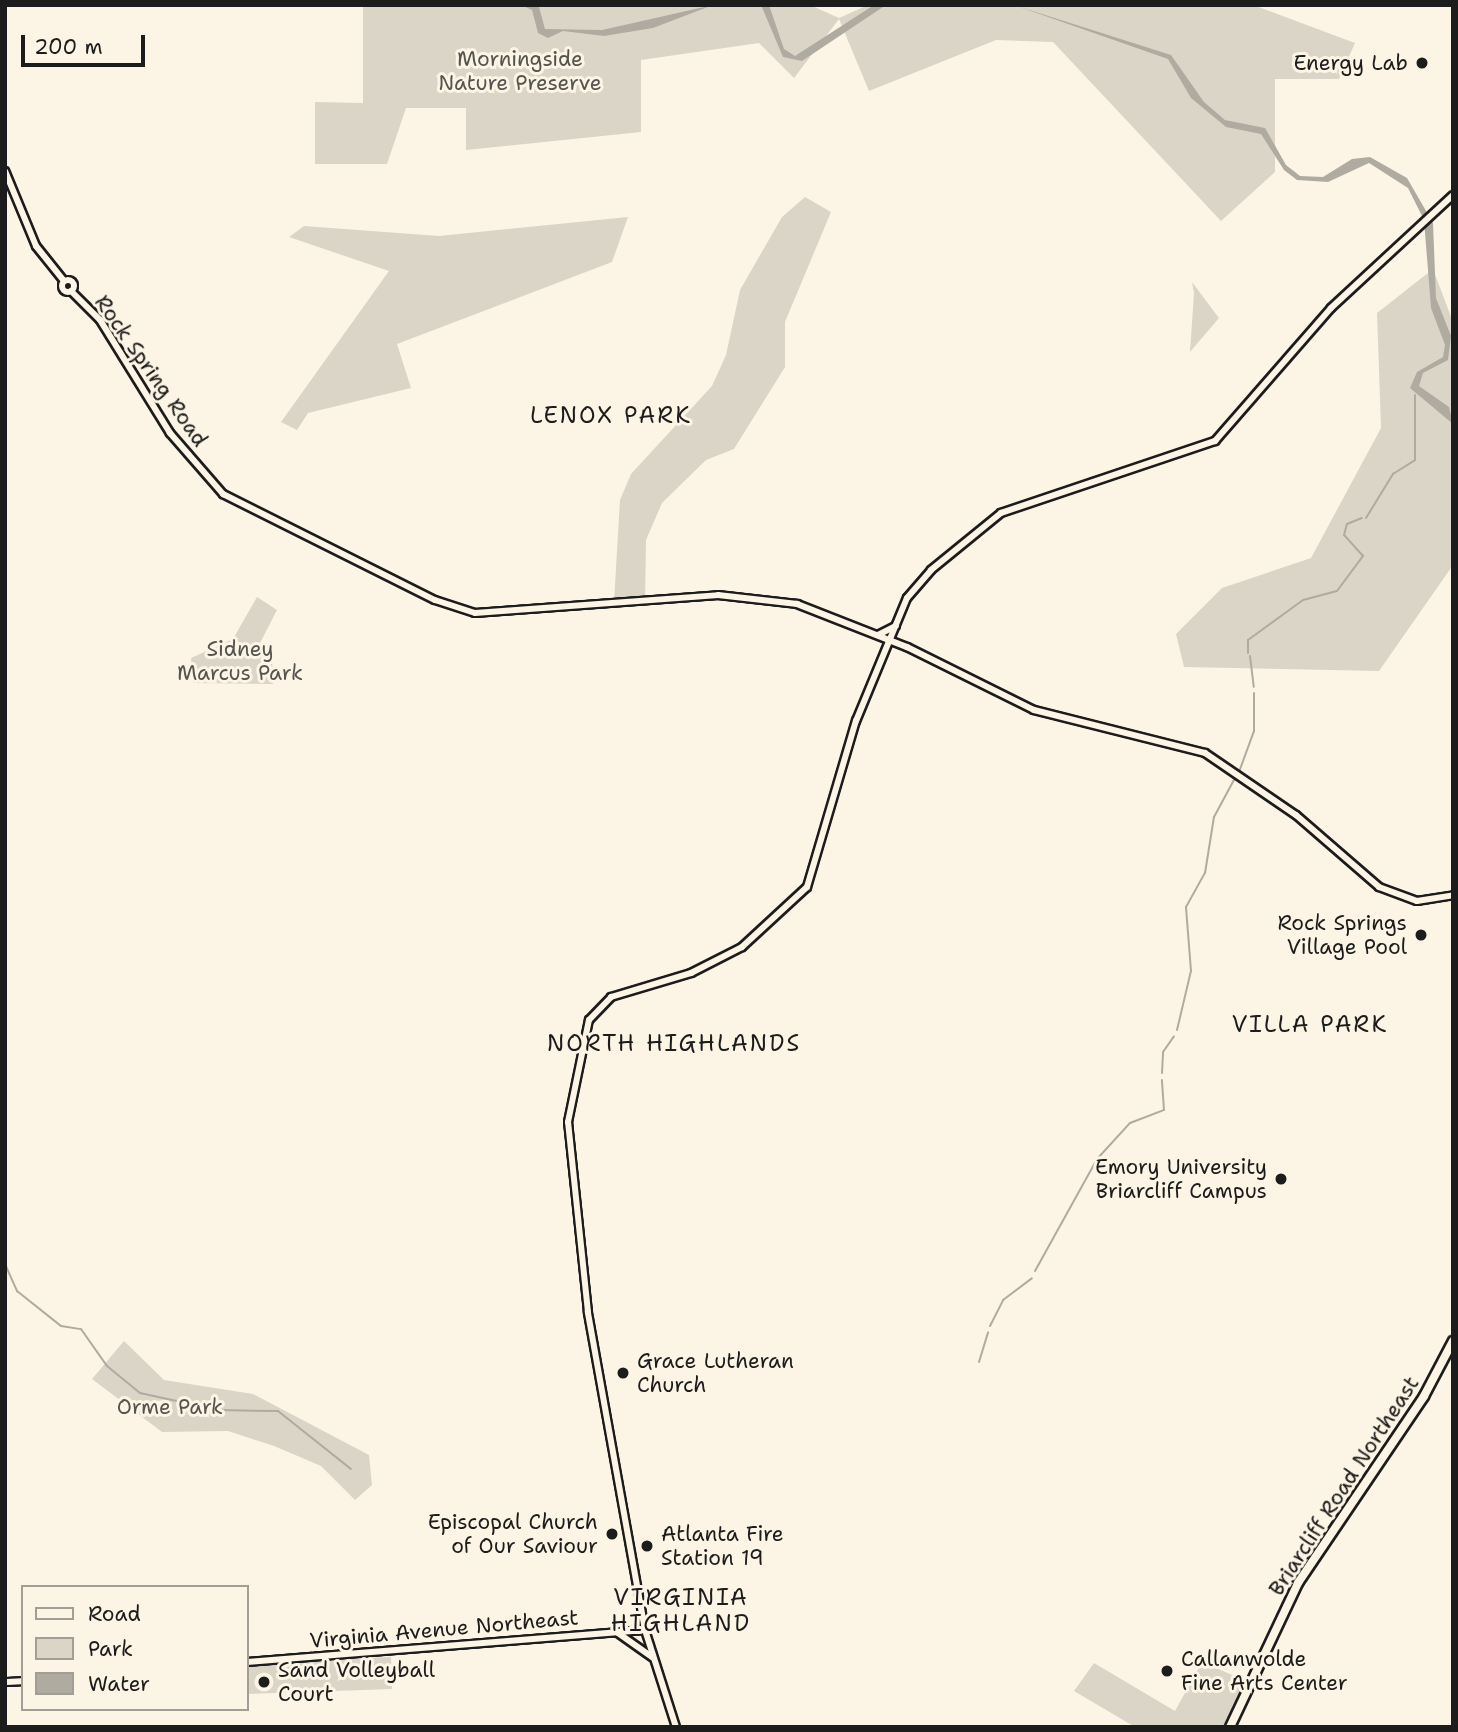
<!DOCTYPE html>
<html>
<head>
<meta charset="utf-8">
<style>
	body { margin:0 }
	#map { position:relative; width:1458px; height:1732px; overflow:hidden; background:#fcf5e5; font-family:"Shantell Sans",sans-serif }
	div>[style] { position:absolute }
	.green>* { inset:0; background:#dbd5c8; transform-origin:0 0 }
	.water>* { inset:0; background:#b0aba1 }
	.stream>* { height:2px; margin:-1px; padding:0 1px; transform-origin:1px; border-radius:1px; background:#b0aba1 }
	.roads { filter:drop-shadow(2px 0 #1c1c1c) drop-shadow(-2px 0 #1c1c1c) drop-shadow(0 2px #1c1c1c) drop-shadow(0 -2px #1c1c1c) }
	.minor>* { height:6px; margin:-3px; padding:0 3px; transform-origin:3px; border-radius:3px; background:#fcf5e5 }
	.minor>.ring { margin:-3px; padding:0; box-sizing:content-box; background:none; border:6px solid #fcf5e5; border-radius:50% }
	.major>* { height:8px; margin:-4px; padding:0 4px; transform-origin:4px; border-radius:4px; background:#fcf5e5 }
	.dots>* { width:19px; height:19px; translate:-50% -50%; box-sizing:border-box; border:4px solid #fcf5e5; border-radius:50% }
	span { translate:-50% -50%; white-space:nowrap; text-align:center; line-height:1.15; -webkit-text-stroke:6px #fcf5e5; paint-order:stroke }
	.park-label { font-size:21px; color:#555450 }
	.poi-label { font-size:21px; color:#1c1c1c }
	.right { translate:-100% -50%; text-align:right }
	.left { translate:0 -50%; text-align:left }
	.street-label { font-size:21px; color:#1c1c1c }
	.neighbourhood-label { font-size:23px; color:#1c1c1c; letter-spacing:2px }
	.frame { position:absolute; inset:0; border:7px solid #1c1c1c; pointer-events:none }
	.legend { position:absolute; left:21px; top:1585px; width:228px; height:126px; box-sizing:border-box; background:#fcf5e5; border:2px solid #a29e95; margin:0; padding:9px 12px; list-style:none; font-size:21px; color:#1c1c1c }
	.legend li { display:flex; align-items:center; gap:14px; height:35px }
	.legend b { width:35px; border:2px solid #a29e95 }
	.scale { position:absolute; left:21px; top:35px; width:124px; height:32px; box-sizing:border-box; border:4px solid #1c1c1c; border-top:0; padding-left:9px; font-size:21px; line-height:24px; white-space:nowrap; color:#1c1c1c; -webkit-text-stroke:5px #fcf5e5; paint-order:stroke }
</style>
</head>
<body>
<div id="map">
	<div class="green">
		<div style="clip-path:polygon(363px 5px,810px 5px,839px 18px,868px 5px,1253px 5px,1355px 43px,1339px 79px,1275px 79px,1275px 172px,1221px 221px,1053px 42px,996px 40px,869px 91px,839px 19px,794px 78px,759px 43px,641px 60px,641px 132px,466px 150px,466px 108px,406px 108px,387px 164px,315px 164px,315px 102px,363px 103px)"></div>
		<div style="clip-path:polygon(805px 197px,831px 212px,785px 322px,785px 367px,734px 449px,706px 460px,662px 503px,646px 540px,645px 602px,614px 602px,620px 500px,631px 474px,712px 386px,726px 355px,740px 290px,782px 217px)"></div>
		<div style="clip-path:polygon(628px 217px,612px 262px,397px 344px,411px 388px,308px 413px,297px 430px,281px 422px,389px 271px,289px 237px,304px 226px,439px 236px)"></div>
		<div style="clip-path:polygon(1433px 269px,1453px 322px,1453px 565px,1379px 671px,1184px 667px,1176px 634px,1222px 588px,1311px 558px,1381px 428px,1377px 313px)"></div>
		<div style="clip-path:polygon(1192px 282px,1219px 318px,1190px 352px,1194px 293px)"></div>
		<div style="clip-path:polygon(257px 597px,277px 610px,258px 647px,272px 658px,273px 684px,193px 683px,191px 658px,233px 639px)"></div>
		<div style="clip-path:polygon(124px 1341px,164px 1380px,253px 1394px,369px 1455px,372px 1485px,355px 1500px,321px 1466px,274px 1446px,228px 1431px,162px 1432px,92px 1379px)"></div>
		<div style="left:391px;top:1657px;width:32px;height:144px;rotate:88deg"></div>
		<div style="clip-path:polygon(1202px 1662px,1251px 1683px,1230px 1727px,1135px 1727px,1074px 1691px,1094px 1663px,1175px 1711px)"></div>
	</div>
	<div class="water">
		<div style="clip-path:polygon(521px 5px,539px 7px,545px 29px,602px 30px,713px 5px,653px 28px,604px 36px,563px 31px,548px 38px,538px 33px,532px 10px)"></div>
		<div style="clip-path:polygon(761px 5px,769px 5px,784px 49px,795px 56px,874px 5px,886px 5px,802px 61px,783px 57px)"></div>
		<div style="clip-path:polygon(1014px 5px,1171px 55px,1204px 102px,1225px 120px,1265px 128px,1286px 165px,1300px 176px,1323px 177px,1352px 159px,1370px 157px,1407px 178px,1433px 223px,1436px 298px,1451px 336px,1448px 360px,1423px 373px,1419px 386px,1449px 407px,1453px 424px,1410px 388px,1417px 372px,1443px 357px,1445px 345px,1431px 308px,1424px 220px,1408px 188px,1369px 163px,1328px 182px,1297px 180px,1284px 170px,1261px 134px,1226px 127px,1191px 98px,1168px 59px)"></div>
	</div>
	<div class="stream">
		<div style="left:1366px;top:518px;width:52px;rotate:-58.5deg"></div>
		<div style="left:1393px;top:474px;width:26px;rotate:-32deg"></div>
		<div style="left:1415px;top:460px;width:65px;rotate:-90deg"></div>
		<div style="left:1248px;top:653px;width:13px;rotate:-90deg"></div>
		<div style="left:1248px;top:640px;width:68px;rotate:-36deg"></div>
		<div style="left:1303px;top:600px;width:35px;rotate:-15deg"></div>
		<div style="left:1337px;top:591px;width:44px;rotate:-53.4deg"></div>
		<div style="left:1363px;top:556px;width:28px;rotate:-132deg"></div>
		<div style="left:1344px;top:535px;width:11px;rotate:-75deg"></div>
		<div style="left:1347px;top:524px;width:16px;rotate:-22deg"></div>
		<div style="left:1250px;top:656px;width:31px;rotate:83deg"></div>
		<div style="left:1239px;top:772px;width:44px;rotate:-69.9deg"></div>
		<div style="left:1254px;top:731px;width:38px;rotate:-90deg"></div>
		<div style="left:1177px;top:1030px;width:61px;rotate:-76.7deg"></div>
		<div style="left:1191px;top:971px;width:64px;rotate:-94.5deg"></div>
		<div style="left:1186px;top:907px;width:39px;rotate:-61deg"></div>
		<div style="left:1205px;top:873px;width:57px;rotate:-80.9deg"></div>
		<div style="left:1214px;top:817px;width:44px;rotate:-61.7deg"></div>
		<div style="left:1162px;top:1073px;width:21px;rotate:-87deg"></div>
		<div style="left:1163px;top:1052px;width:19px;rotate:-55deg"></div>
		<div style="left:5px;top:1264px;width:30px;rotate:66deg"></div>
		<div style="left:17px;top:1291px;width:56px;rotate:38.5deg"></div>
		<div style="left:61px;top:1326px;width:20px;rotate:9deg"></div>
		<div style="left:81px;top:1329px;width:45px;rotate:54.9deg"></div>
		<div style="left:107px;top:1366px;width:43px;rotate:39.3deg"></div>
		<div style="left:140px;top:1393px;width:80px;rotate:12.3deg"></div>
		<div style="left:218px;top:1410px;width:60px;rotate:1deg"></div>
		<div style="left:278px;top:1411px;width:93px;rotate:38.5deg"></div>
		<div style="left:1035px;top:1271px;width:128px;rotate:-61deg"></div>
		<div style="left:1097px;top:1159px;width:49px;rotate:-47.5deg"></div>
		<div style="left:1130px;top:1123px;width:36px;rotate:-21deg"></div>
		<div style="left:1164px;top:1110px;width:30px;rotate:-94deg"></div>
		<div style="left:990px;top:1326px;width:29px;rotate:-63deg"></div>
		<div style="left:1003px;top:1300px;width:36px;rotate:-37deg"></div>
		<div style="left:979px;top:1362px;width:31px;rotate:-73deg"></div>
	</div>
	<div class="roads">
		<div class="minor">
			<div style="left:5px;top:171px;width:81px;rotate:67.5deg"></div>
			<div style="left:36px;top:246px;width:45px;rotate:51.3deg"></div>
			<div class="ring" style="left:62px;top:280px;width:6px;height:6px"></div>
			<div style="left:71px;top:291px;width:41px;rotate:45deg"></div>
			<div style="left:100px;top:320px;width:133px;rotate:58.2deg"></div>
			<div style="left:170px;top:433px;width:81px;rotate:49deg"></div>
			<div style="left:223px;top:494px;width:237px;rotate:26.6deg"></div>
			<div style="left:435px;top:600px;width:42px;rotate:18deg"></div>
			<div style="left:475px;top:613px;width:244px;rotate:-4.2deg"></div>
			<div style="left:718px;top:595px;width:80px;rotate:6.5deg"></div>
			<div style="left:797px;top:604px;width:118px;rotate:21.4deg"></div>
			<div style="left:907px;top:647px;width:142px;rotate:26.4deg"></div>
			<div style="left:1034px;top:710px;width:176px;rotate:14.1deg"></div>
			<div style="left:1205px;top:753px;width:110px;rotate:34.3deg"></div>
			<div style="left:1296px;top:815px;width:110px;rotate:40.9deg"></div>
			<div style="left:1379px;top:887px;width:40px;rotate:20.2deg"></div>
			<div style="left:1417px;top:901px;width:36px;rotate:-9deg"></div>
			<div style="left:878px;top:635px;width:20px;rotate:-27deg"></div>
			<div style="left:618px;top:1633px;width:42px;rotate:35.2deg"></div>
			<div style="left:247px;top:1662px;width:399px;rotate:-4.6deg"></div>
			<div style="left:5px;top:1682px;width:18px;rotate:-3deg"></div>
			<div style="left:676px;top:1727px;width:102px;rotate:-107.7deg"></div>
			<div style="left:645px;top:1630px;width:323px;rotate:-100.2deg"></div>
			<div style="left:588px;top:1312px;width:191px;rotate:-96deg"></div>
			<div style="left:568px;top:1122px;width:104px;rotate:-78.4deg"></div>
			<div style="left:589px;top:1020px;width:32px;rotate:-46deg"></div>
			<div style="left:611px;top:997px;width:84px;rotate:-16.7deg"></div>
			<div style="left:691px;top:973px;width:57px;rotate:-27deg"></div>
			<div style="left:742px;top:947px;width:88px;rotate:-42.7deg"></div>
			<div style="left:807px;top:887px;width:173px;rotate:-73.6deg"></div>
			<div style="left:856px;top:721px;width:133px;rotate:-67.5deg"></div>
			<div style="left:907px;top:598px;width:37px;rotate:-49deg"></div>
			<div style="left:931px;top:570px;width:90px;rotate:-39.2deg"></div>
			<div style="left:1001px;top:513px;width:226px;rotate:-18.6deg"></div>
			<div style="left:1215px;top:441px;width:176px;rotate:-48.9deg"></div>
			<div style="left:1331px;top:308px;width:166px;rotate:-42.8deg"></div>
		</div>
		<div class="major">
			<div style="left:1230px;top:1727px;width:159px;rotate:-64.7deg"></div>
			<div style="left:1298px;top:1583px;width:225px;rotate:-56deg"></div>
			<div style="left:1424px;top:1396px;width:62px;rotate:-62.2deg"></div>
		</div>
	</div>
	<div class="dots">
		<div style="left:1422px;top:63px;background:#1c1c1c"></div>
		<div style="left:1421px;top:935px;background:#1c1c1c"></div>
		<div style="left:1281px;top:1179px;background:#1c1c1c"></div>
		<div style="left:623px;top:1373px;background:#1c1c1c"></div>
		<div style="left:612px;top:1534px;background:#1c1c1c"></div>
		<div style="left:647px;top:1546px;background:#1c1c1c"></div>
		<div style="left:1167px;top:1671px;background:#1c1c1c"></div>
		<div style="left:264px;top:1682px;background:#1c1c1c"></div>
	</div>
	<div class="park-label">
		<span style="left:520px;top:71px">Morningside<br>Nature Preserve</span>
		<span style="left:240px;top:661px">Sidney<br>Marcus Park</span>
		<span style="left:170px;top:1407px">Orme Park</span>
	</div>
	<div class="poi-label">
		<span class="right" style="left:1408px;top:63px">Energy Lab</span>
		<span class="right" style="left:1407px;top:935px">Rock Springs<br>Village Pool</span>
		<span class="right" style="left:1267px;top:1179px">Emory University<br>Briarcliff Campus</span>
		<span class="left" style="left:637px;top:1373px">Grace Lutheran<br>Church</span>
		<span class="right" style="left:598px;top:1534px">Episcopal Church<br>of Our Saviour</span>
		<span class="left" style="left:661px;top:1546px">Atlanta Fire<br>Station 19</span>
		<span class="left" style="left:1181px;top:1671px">Callanwolde<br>Fine Arts Center</span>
		<span class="left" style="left:278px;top:1682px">Sand Volleyball<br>Court</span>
	</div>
	<div class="street-label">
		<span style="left:151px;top:371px;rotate:55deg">Rock Spring Road</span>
		<span style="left:1344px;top:1486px;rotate:-57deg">Briarcliff Road Northeast</span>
		<span style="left:444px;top:1629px;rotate:-5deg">Virginia Avenue Northeast</span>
	</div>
	<div class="neighbourhood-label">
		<span style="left:611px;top:415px">LENOX PARK</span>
		<span style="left:1310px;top:1024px">VILLA PARK</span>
		<span style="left:674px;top:1043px">NORTH HIGHLANDS</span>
		<span style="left:681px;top:1610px">VIRGINIA<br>HIGHLAND</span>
	</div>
	<div class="frame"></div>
	<ul class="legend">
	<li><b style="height:9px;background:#fcf5e5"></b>Road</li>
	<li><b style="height:19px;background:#dbd5c8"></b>Park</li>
	<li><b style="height:19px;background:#b0aba1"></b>Water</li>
	</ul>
	<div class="scale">200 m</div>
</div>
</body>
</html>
